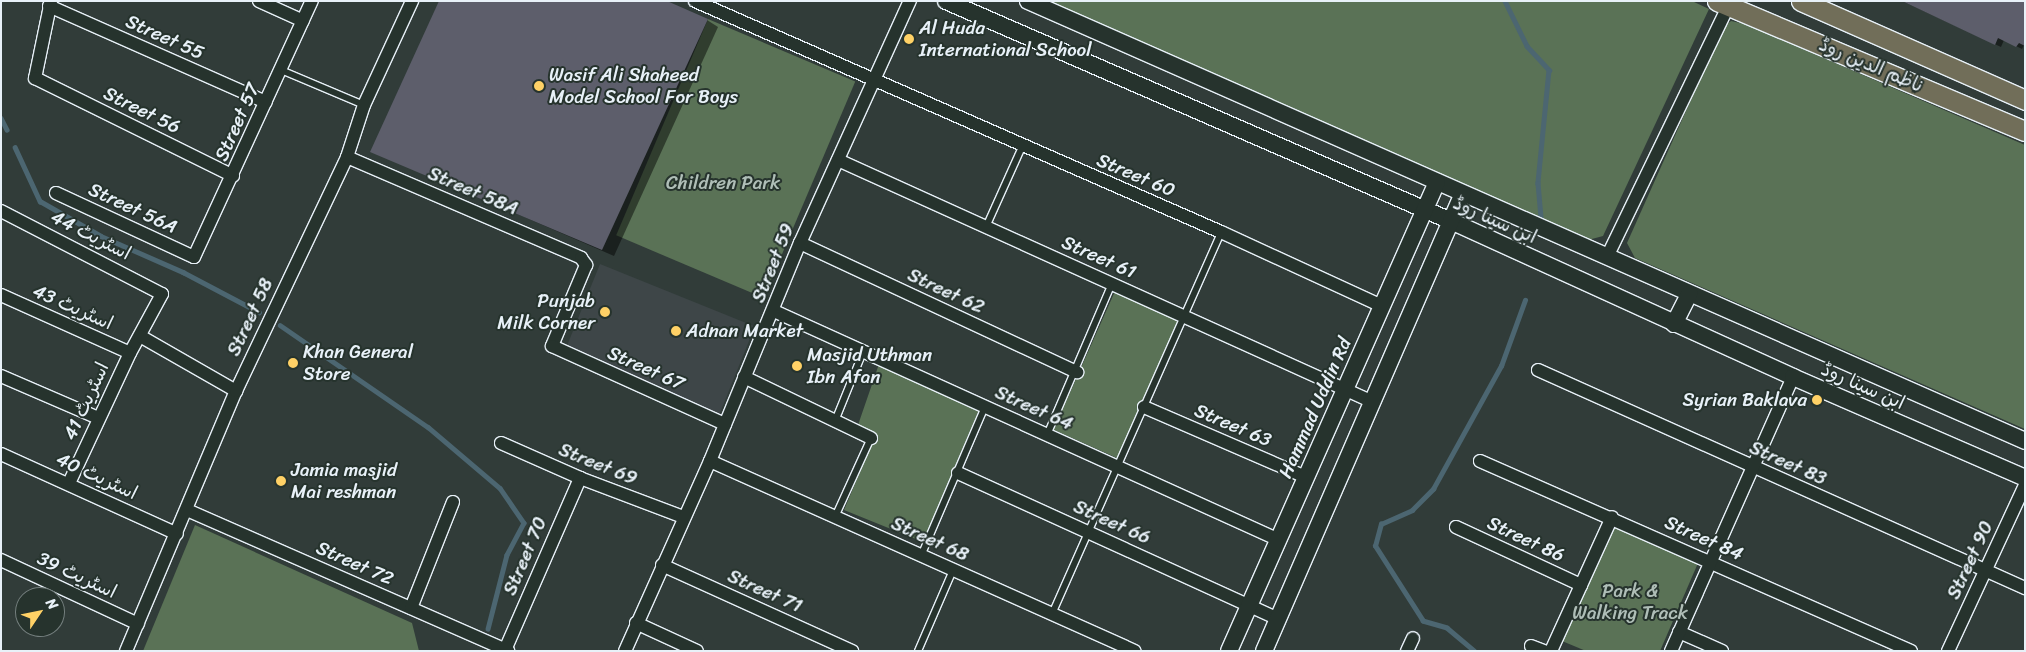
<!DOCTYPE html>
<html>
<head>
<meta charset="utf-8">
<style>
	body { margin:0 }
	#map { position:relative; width:2026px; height:652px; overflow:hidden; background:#313c39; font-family:Sriracha,"Playpen Sans Arabic",sans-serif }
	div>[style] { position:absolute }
	.built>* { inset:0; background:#3e4648; transform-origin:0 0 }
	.green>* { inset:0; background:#5a7256; transform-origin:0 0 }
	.shadow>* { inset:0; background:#0007 }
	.stream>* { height:4.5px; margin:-2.25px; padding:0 2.25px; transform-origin:2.25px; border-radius:2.25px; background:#4c6671 }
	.building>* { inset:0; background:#5d5e6b }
	.roads { filter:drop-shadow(1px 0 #e8f1f8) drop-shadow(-1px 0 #e8f1f8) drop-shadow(0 1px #e8f1f8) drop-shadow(0 -1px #e8f1f8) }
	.lane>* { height:6px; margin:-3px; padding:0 3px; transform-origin:3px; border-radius:3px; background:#26332d }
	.street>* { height:12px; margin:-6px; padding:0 6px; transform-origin:6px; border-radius:6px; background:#26332d }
	.secondary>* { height:16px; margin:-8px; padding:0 8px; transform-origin:8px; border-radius:8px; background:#26332d }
	.primary>* { height:19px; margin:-9.5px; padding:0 9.5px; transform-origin:9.5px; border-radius:9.5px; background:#716e59 }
	.dots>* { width:14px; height:14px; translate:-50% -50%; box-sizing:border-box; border:2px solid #26332d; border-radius:50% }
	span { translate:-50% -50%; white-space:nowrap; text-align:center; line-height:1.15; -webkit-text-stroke:4px #26332d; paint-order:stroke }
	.poi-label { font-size:19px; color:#e8f1f8 }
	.left { translate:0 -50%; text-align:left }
	.right { translate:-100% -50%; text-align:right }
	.street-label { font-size:19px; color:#e8f1f8 }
	.park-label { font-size:19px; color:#afbeb7 }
	.frame { position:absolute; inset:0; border:2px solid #e8f1f8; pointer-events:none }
	.north { position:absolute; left:15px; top:587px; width:50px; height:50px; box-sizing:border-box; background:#26332d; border:1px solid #747f7e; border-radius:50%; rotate:56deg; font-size:14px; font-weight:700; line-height:20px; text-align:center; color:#e8f1f8 }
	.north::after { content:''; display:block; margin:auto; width:18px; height:22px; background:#ffd166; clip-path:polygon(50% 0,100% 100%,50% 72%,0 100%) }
</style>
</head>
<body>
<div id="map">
	<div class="built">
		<div style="left:600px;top:264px;width:167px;height:97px;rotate:22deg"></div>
	</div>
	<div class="green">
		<div style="clip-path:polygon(1047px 1px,1692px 1px,1709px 9px,1603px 236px,1588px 240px)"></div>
		<div style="left:708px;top:19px;width:160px;height:235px;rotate:23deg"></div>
		<div style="clip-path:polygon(1731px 21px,1745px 24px,2025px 145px,2025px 429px,1635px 258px,1627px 243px,1723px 28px)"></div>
		<div style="left:1116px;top:289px;width:71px;height:154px;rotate:24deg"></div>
		<div style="clip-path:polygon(879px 364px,979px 410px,923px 542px,844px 510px,875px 436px,858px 425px)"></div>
		<div style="clip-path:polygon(195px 525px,412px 623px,419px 651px,143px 651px)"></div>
		<div style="clip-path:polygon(1611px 526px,1698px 563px,1660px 651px,1586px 651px,1562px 641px)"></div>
	</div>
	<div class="shadow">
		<div style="clip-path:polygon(1902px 1px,2019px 1px,2024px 45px,2022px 49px,2004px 40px,2001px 47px)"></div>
		<div style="clip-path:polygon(707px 20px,718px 27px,614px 256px,372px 151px)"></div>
	</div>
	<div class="stream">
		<div style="left:1505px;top:1px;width:50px;rotate:63.9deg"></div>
		<div style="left:1527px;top:46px;width:33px;rotate:47deg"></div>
		<div style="left:1549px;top:70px;width:114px;rotate:95.6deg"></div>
		<div style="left:1538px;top:183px;width:34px;rotate:85deg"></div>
		<div style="left:1px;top:118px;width:13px;rotate:63deg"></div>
		<div style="left:15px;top:147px;width:60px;rotate:65.2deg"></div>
		<div style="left:40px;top:201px;width:70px;rotate:29.8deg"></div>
		<div style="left:101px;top:236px;width:90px;rotate:23.7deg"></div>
		<div style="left:183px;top:272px;width:86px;rotate:27.8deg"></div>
		<div style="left:280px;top:325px;width:180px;rotate:34.6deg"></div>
		<div style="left:428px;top:427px;width:94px;rotate:40.3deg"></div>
		<div style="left:500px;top:488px;width:42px;rotate:55.6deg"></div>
		<div style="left:524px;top:523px;width:36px;rotate:118deg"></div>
		<div style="left:507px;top:555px;width:76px;rotate:104.4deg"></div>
		<div style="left:1474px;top:651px;width:35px;rotate:-140deg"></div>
		<div style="left:1447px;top:628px;width:25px;rotate:-164deg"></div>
		<div style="left:1423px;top:621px;width:89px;rotate:-122.6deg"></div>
		<div style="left:1375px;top:546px;width:23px;rotate:-75deg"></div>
		<div style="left:1381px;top:524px;width:34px;rotate:-24deg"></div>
		<div style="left:1412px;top:510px;width:30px;rotate:-45deg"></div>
		<div style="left:1433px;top:489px;width:141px;rotate:-61.1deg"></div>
		<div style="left:1501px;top:366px;width:70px;rotate:-70deg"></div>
	</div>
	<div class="building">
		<div style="clip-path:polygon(439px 1px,667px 1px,708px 19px,602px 250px,370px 152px)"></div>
		<div style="clip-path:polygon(1902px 1px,2025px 1px,2025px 46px,2019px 43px,2016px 47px,1998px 38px,1995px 45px)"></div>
	</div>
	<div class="roads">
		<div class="lane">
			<div style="left:281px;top:70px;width:90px;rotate:22.9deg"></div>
			<div style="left:986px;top:227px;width:88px;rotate:-65.8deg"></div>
			<div style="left:835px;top:421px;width:74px;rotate:-67.9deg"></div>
			<div style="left:1047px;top:435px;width:165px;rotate:-66.8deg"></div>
			<div style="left:835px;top:517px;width:87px;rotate:-65.5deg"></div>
			<div style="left:921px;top:556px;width:162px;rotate:-66.8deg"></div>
			<div style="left:1052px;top:614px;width:418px;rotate:-66.1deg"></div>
			<div style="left:918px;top:651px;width:88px;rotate:-66.6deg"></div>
		</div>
		<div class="street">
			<div style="left:51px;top:1px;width:79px;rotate:101.7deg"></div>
			<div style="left:35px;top:78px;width:221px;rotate:26.3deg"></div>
			<div style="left:259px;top:1px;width:48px;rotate:24.4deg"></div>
			<div style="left:695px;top:1px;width:574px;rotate:23.71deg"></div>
			<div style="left:1221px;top:232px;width:177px;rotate:24.7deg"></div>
			<div style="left:49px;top:6px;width:237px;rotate:23.9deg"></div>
			<div style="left:347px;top:157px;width:255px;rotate:23.3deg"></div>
			<div style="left:581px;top:258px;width:9px;rotate:54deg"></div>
			<div style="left:586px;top:265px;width:88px;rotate:112.8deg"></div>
			<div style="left:552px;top:346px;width:190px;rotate:24.3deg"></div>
			<div style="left:838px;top:160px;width:587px;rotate:24.34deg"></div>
			<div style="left:56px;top:193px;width:152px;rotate:24.9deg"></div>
			<div style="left:194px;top:257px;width:282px;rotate:-65.3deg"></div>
			<div style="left:1px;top:211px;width:181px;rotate:27.3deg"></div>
			<div style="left:162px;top:294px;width:67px;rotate:118.5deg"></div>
			<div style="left:130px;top:353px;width:144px;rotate:115.1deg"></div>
			<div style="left:800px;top:243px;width:306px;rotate:25deg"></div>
			<div style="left:1607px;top:257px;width:278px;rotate:-64.2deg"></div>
			<div style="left:1px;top:295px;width:141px;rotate:24.2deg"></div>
			<div style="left:774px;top:311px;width:554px;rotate:24.39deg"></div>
			<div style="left:140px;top:336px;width:111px;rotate:29.8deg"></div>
			<div style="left:1538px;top:370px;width:534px;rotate:24.12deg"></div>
			<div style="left:1px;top:376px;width:106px;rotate:23.4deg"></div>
			<div style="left:744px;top:377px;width:141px;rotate:25.7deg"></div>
			<div style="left:1144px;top:407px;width:176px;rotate:23.4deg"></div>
			<div style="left:501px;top:443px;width:86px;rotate:23.9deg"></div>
			<div style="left:580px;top:478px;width:110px;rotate:20.7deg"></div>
			<div style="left:1px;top:454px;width:193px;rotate:24.4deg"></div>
			<div style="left:710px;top:461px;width:465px;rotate:24.1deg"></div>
			<div style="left:1480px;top:461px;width:471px;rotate:23.8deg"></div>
			<div style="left:958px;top:473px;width:352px;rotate:24.5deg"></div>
			<div style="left:187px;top:510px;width:351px;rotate:23.7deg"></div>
			<div style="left:1456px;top:527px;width:138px;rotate:24.9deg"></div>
			<div style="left:1px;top:560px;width:151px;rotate:25deg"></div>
			<div style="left:662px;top:565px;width:209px;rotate:24.4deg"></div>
			<div style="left:411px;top:608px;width:114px;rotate:-68.4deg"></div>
			<div style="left:636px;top:623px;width:67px;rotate:24.7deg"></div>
			<div style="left:1679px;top:632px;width:47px;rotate:23.8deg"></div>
			<div style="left:1531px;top:646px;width:14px;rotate:21deg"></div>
			<div style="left:505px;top:650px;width:188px;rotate:-66.4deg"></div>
			<div style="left:126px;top:651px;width:282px;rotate:-67.1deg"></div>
			<div style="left:236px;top:391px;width:259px;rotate:-64.6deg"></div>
			<div style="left:347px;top:157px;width:55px;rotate:-71.9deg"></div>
			<div style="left:364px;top:105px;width:115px;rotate:-65.2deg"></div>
			<div style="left:625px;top:651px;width:208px;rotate:-65.9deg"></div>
			<div style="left:710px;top:461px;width:236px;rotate:-67.6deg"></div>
			<div style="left:800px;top:243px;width:266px;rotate:-65.6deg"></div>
			<div style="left:1407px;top:651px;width:14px;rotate:-65deg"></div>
			<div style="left:1551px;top:651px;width:147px;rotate:-65.5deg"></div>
			<div style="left:1671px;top:651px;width:300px;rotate:-66deg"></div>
			<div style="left:1948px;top:651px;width:183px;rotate:-65.1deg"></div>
		</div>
		<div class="secondary">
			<div style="left:946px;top:1px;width:551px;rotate:23.54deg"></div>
			<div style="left:1451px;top:221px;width:376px;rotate:24.5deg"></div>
			<div style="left:1793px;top:377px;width:253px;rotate:23.5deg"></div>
			<div style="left:1028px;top:1px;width:1090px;rotate:23.81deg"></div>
			<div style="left:1674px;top:324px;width:34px;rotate:-63deg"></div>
			<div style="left:1229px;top:651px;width:513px;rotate:-66.08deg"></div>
			<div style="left:1264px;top:651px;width:498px;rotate:-66.5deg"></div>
		</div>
		<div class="primary">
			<div style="left:1717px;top:1px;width:334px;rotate:22.9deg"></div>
			<div style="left:1801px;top:1px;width:245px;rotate:23.8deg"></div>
		</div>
	</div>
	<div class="dots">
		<div style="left:909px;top:39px;background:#ffd166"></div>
		<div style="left:539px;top:86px;background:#ffd166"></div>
		<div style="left:605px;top:312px;background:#ffd166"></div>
		<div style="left:676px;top:331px;background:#ffd166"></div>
		<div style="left:293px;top:363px;background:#ffd166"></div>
		<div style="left:797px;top:366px;background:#ffd166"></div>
		<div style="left:1817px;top:400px;background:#ffd166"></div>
		<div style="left:281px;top:481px;background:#ffd166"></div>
	</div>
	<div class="poi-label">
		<span class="left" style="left:919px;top:39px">Al Huda<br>International School</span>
		<span class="left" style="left:549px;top:86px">Wasif Ali Shaheed<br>Model School For Boys</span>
		<span class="right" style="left:595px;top:312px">Punjab<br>Milk Corner</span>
		<span class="left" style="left:686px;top:331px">Adnan Market</span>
		<span class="left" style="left:303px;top:363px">Khan General<br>Store</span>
		<span class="left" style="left:807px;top:366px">Masjid Uthman<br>Ibn Afan</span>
		<span class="right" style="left:1807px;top:400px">Syrian Baklava</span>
		<span class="left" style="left:291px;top:481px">Jamia masjid<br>Mai reshman</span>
	</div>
	<div class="street-label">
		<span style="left:165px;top:37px;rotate:24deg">Street 55</span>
		<span style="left:1871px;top:65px;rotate:23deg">ناظم الدین روڈ</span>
		<span style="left:142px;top:110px;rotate:26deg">Street 56</span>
		<span style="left:237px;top:122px;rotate:-66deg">Street 57</span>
		<span style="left:1136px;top:175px;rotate:23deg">Street 60</span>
		<span style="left:473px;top:191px;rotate:23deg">Street 58A</span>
		<span style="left:133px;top:208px;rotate:25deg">Street 56A</span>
		<span style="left:1495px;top:220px;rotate:24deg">ابن سینا روڈ</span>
		<span style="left:91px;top:235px;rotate:27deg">اسٹریٹ 44</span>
		<span style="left:1099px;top:257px;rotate:24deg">Street 61</span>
		<span style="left:773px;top:263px;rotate:-68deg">Street 59</span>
		<span style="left:946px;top:291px;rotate:25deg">Street 62</span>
		<span style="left:73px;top:307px;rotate:24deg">اسٹریٹ 43</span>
		<span style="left:250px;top:317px;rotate:-65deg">Street 58</span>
		<span style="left:646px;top:368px;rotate:24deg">Street 67</span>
		<span style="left:1863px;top:386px;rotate:24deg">ابن سینا روڈ</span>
		<span style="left:86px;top:401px;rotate:-65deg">اسٹریٹ 41</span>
		<span style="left:1034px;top:408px;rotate:24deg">Street 64</span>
		<span style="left:1315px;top:408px;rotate:-66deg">Hammad Uddin Rd</span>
		<span style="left:1233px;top:425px;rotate:23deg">Street 63</span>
		<span style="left:1788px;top:463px;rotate:24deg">Street 83</span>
		<span style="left:598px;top:464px;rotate:22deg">Street 69</span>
		<span style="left:97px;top:476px;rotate:25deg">اسٹریٹ 40</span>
		<span style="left:1112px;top:522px;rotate:24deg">Street 66</span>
		<span style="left:1704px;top:538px;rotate:24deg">Street 84</span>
		<span style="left:930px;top:539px;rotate:24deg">Street 68</span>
		<span style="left:1526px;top:539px;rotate:25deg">Street 86</span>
		<span style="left:525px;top:556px;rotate:-67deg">Street 70</span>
		<span style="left:1970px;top:560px;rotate:-65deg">Street 90</span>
		<span style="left:355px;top:563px;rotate:24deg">Street 72</span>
		<span style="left:77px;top:575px;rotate:25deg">اسٹریٹ 39</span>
		<span style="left:765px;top:591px;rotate:24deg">Street 71</span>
	</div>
	<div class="park-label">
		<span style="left:723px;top:183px">Children Park</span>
		<span style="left:1630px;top:602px">Park &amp;<br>Walking Track</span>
	</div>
	<div class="frame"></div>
	<div class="north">N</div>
</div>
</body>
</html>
